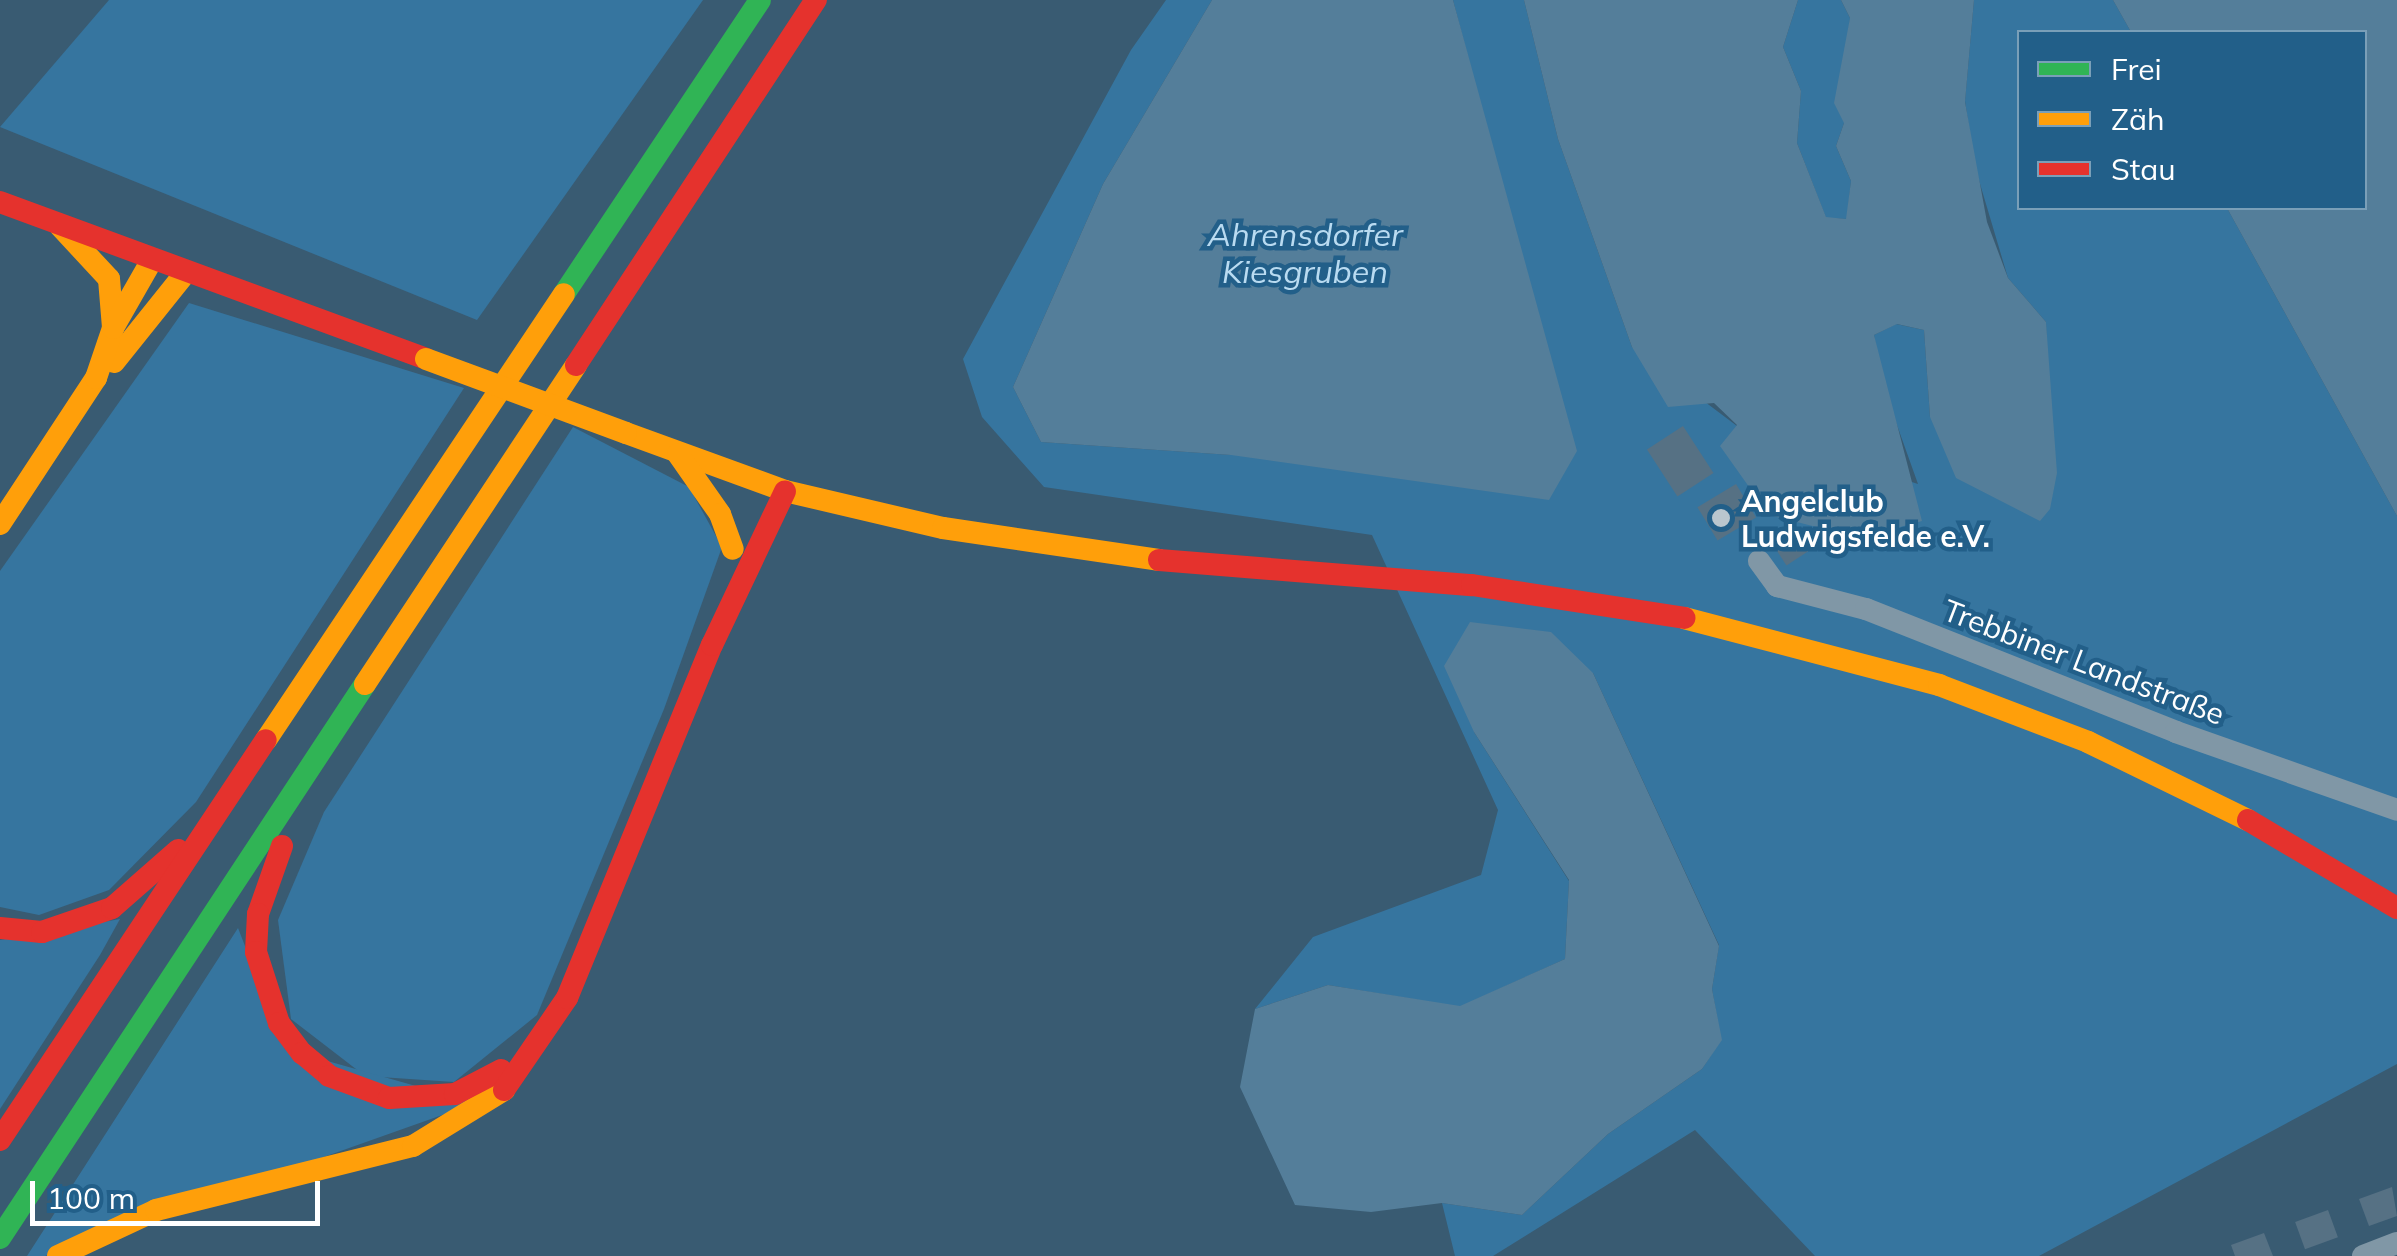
<!DOCTYPE html>
<html>
<head>
<meta charset="utf-8">
<style>
	body { margin:0 }
	#map { position:relative; width:2397px; height:1256px; overflow:hidden; background:#395b72; font-family:Mulish,sans-serif }
	div>[style] { position:absolute }
	.green>* { inset:0; background:#36759f }
	.water>* { inset:0; background:#547e9a }
	.building>* { inset:0; background:#567184; transform-origin:0 0 }
	.street>* { height:22px; margin:-11px; padding:0 11px; transform-origin:11px; border-radius:11px; background:#8097a6 }
	.fast>* { height:22px; margin:-11px; padding:0 11px; transform-origin:11px; border-radius:11px; background:#30b455 }
	.slow>* { height:22px; margin:-11px; padding:0 11px; transform-origin:11px; border-radius:11px; background:#ff9f0a }
	.jam>* { height:22px; margin:-11px; padding:0 11px; transform-origin:11px; border-radius:11px; background:#e5322d }
	.slow-bridge>* { height:22px; margin:-11px; padding:0 11px; transform-origin:11px; border-radius:11px; background:#ff9f0a }
	.dots>* { width:28px; height:28px; translate:-50% -50%; box-sizing:border-box; border:5px solid #225f89; border-radius:50% }
	span { translate:-50% -50%; white-space:nowrap; text-align:center; line-height:1.15; -webkit-text-stroke:9px #225f89; paint-order:stroke }
	.poi-label { font-size:30px; color:#fff; font-weight:700 }
	.left { translate:0 -50%; text-align:left }
	.street-label { font-size:30px; color:#fff }
	.water-label { font-size:32px; color:#b9dbf1; font-style:italic }
	.legend { position:absolute; left:2017px; top:30px; width:350px; height:180px; box-sizing:border-box; background:#225f89; border:2px solid #7a9fb8; margin:0; padding:12px 18px; list-style:none; font-size:30px; color:#fff }
	.legend li { display:flex; align-items:center; gap:20px; height:50px }
	.legend b { width:50px; border:2px solid #7a9fb8 }
	.scale { position:absolute; left:30px; top:1181px; width:290px; height:45px; box-sizing:border-box; border:5px solid #fff; border-top:0; padding-left:12px; font-size:30px; line-height:35px; white-space:nowrap; color:#fff; -webkit-text-stroke:8px #225f89; paint-order:stroke }
</style>
</head>
<body>
<div id="map">
	<div class="green">
		<div style="clip-path:polygon(109px 0,703px 0,477px 320px,0 127px)"></div>
		<div style="clip-path:polygon(1166px 0,1212px 0,1103px 184px,1013px 387px,1041px 442px,1231px 455px,1501px 183px,1453px 0,1524px 0,1558px 139px,1632px 347px,1737px 426px,1918px 484px,1882px 383px,1874px 335px,1896px 324px,1924px 330px,1930px 417px,2047px 373px,2046px 322px,2008px 278px,1975px 167px,1965px 101px,1974px 0,2113px 0,2131px 32px,2020px 32px,2020px 208px,2227px 208px,2397px 516px,2397px 1064px,2039px 1256px,1815px 1256px,1695px 1130px,1493px 1256px,1455px 1256px,1442px 1203px,1522px 1215px,1608px 1134px,1702px 1069px,1721px 1040px,1712px 989px,1719px 945px,1593px 673px,1474px 732px,1569px 881px,1565px 959px,1460px 1007px,1328px 985px,1255px 1009px,1313px 937px,1481px 875px,1498px 810px,1372px 535px,1044px 487px,982px 417px,963px 359px,1131px 50px)"></div>
		<div style="clip-path:polygon(1798px 0,1841px 0,1850px 18px,1844px 123px,1836px 146px,1851px 181px,1847px 219px,1826px 218px,1797px 143px,1801px 91px,1783px 47px)"></div>
		<div style="clip-path:polygon(189px 303px,464px 388px,196px 802px,109px 890px,39px 915px,0 907px,0 571px)"></div>
		<div style="clip-path:polygon(573px 427px,689px 487px,722px 547px,664px 709px,537px 1015px,454px 1082px,365px 1076px,291px 1019px,278px 920px,324px 812px)"></div>
		<div style="clip-path:polygon(120px 919px,100px 955px,0 1109px,0 940px)"></div>
		<div style="clip-path:polygon(238px 928px,285px 1049px,476px 1103px,45px 1256px,27px 1256px)"></div>
	</div>
	<div class="water">
		<div style="clip-path:polygon(1212px 0,1453px 0,1577px 451px,1549px 500px,1231px 455px,1041px 442px,1013px 387px,1103px 184px)"></div>
		<div style="clip-path:polygon(1524px 0,1798px 0,1783px 47px,1801px 91px,1797px 143px,1826px 217px,1846px 219px,1851px 181px,1836px 146px,1844px 123px,1834px 103px,1850px 18px,1841px 0,1974px 0,1965px 102px,1987px 222px,2008px 278px,2046px 322px,2057px 473px,2050px 509px,2040px 521px,1956px 478px,1930px 417px,1924px 330px,1897px 324px,1874px 335px,1922px 521px,1860px 538px,1769px 515px,1720px 446px,1737px 425px,1714px 403px,1668px 407px,1632px 347px,1558px 139px)"></div>
		<div style="clip-path:polygon(2113px 0,2397px 0,2397px 516px,2227px 208px,2364px 208px,2364px 32px,2131px 32px)"></div>
		<div style="clip-path:polygon(1470px 622px,1551px 632px,1593px 673px,1719px 946px,1712px 989px,1722px 1040px,1702px 1069px,1608px 1134px,1522px 1215px,1442px 1203px,1371px 1212px,1295px 1205px,1240px 1087px,1255px 1009px,1328px 985px,1460px 1006px,1565px 959px,1569px 880px,1474px 732px,1444px 666px)"></div>
	</div>
	<div class="building">
		<div style="left:1683px;top:426px;width:56px;height:43px;rotate:57deg"></div>
		<div style="left:1736px;top:484px;width:39px;height:45px;rotate:59deg"></div>
		<div style="left:1799px;top:537px;width:17px;height:26px;rotate:57deg"></div>
		<div style="clip-path:polygon(2392px 1187px,2397px 1216px,2369px 1226px,2359px 1199px)"></div>
		<div style="left:2328px;top:1210px;width:29px;height:35px;rotate:70deg"></div>
		<div style="clip-path:polygon(2264px 1233px,2273px 1256px,2235px 1256px,2231px 1245px)"></div>
	</div>
	<div class="street">
		<div style="left:1759px;top:561px;width:31px;rotate:54deg"></div>
		<div style="left:1777px;top:586px;width:92px;rotate:14.5deg"></div>
		<div style="left:1866px;top:609px;width:334px;rotate:21.6deg"></div>
		<div style="left:2176px;top:732px;width:234px;rotate:19.4deg"></div>
		<div style="left:2363px;top:1256px;width:36px;rotate:-21deg"></div>
	</div>
	<div class="fast">
		<div style="left:564px;top:294px;width:353px;rotate:-56.3deg"></div>
		<div style="left:0;top:1238px;width:663px;rotate:-56.62deg"></div>
	</div>
	<div class="slow">
		<div style="left:60px;top:226px;width:72px;rotate:47.2deg"></div>
		<div style="left:109px;top:279px;width:49px;rotate:85.3deg"></div>
		<div style="left:114px;top:362px;width:115px;rotate:-51.3deg"></div>
		<div style="left:626px;top:433px;width:169px;rotate:20deg"></div>
		<div style="left:785px;top:491px;width:162px;rotate:13.2deg"></div>
		<div style="left:943px;top:528px;width:218px;rotate:8.4deg"></div>
		<div style="left:678px;top:454px;width:73px;rotate:55deg"></div>
		<div style="left:720px;top:514px;width:37px;rotate:70deg"></div>
		<div style="left:0;top:524px;width:175px;rotate:-56.7deg"></div>
		<div style="left:96px;top:378px;width:53px;rotate:-71.2deg"></div>
		<div style="left:113px;top:328px;width:78px;rotate:-60.2deg"></div>
		<div style="left:1684px;top:618px;width:264px;rotate:14.7deg"></div>
		<div style="left:1939px;top:685px;width:160px;rotate:20.9deg"></div>
		<div style="left:2088px;top:742px;width:178px;rotate:26deg"></div>
		<div style="left:365px;top:684px;width:382px;rotate:-56.5deg"></div>
		<div style="left:266px;top:740px;width:536px;rotate:-56.25deg"></div>
		<div style="left:58px;top:1256px;width:108px;rotate:-25.1deg"></div>
		<div style="left:156px;top:1210px;width:265px;rotate:-14deg"></div>
		<div style="left:413px;top:1146px;width:107px;rotate:-31.6deg"></div>
	</div>
	<div class="jam">
		<div style="left:0;top:202px;width:454px;rotate:20.2deg"></div>
		<div style="left:576px;top:365px;width:437px;rotate:-56.7deg"></div>
		<div style="left:1159px;top:560px;width:314px;rotate:4.6deg"></div>
		<div style="left:1472px;top:585px;width:215px;rotate:8.8deg"></div>
		<div style="left:2248px;top:820px;width:173px;rotate:30.6deg"></div>
		<div style="left:282px;top:846px;width:72px;rotate:109.4deg"></div>
		<div style="left:258px;top:914px;width:38px;rotate:93deg"></div>
		<div style="left:256px;top:952px;width:75px;rotate:72.1deg"></div>
		<div style="left:279px;top:1023px;width:38px;rotate:53deg"></div>
		<div style="left:302px;top:1053px;width:35px;rotate:40deg"></div>
		<div style="left:329px;top:1076px;width:64px;rotate:20.1deg"></div>
		<div style="left:389px;top:1098px;width:66px;rotate:-3.5deg"></div>
		<div style="left:455px;top:1094px;width:52px;rotate:-27.6deg"></div>
		<div style="left:0;top:928px;width:42px;rotate:5.4deg"></div>
		<div style="left:42px;top:932px;width:74px;rotate:-18.9deg"></div>
		<div style="left:112px;top:908px;width:88px;rotate:-41.3deg"></div>
		<div style="left:504px;top:1090px;width:112px;rotate:-55.6deg"></div>
		<div style="left:567px;top:998px;width:382px;rotate:-67.7deg"></div>
		<div style="left:712px;top:645px;width:170px;rotate:-64.6deg"></div>
		<div style="left:0;top:1140px;width:480px;rotate:-56.4deg"></div>
	</div>
	<div class="slow-bridge">
		<div style="left:426px;top:359px;width:213px;rotate:20.3deg"></div>
	</div>
	<div class="dots">
		<div style="left:1721px;top:518px;background:#bac6ce"></div>
	</div>
	<div class="poi-label">
		<span class="left" style="left:1741px;top:518px">Angelclub<br>Ludwigsfelde e.V.</span>
	</div>
	<div class="street-label">
		<span style="left:2084px;top:662px;rotate:21deg">Trebbiner Landstraße</span>
	</div>
	<div class="water-label">
		<span style="left:1305px;top:253px">Ahrensdorfer<br>Kiesgruben</span>
	</div>
	<ul class="legend">
	<li><b style="height:12px;background:#30b455"></b>Frei</li>
	<li><b style="height:12px;background:#ff9f0a"></b>Zäh</li>
	<li><b style="height:12px;background:#e5322d"></b>Stau</li>
	</ul>
	<div class="scale">100 m</div>
</div>
</body>
</html>
